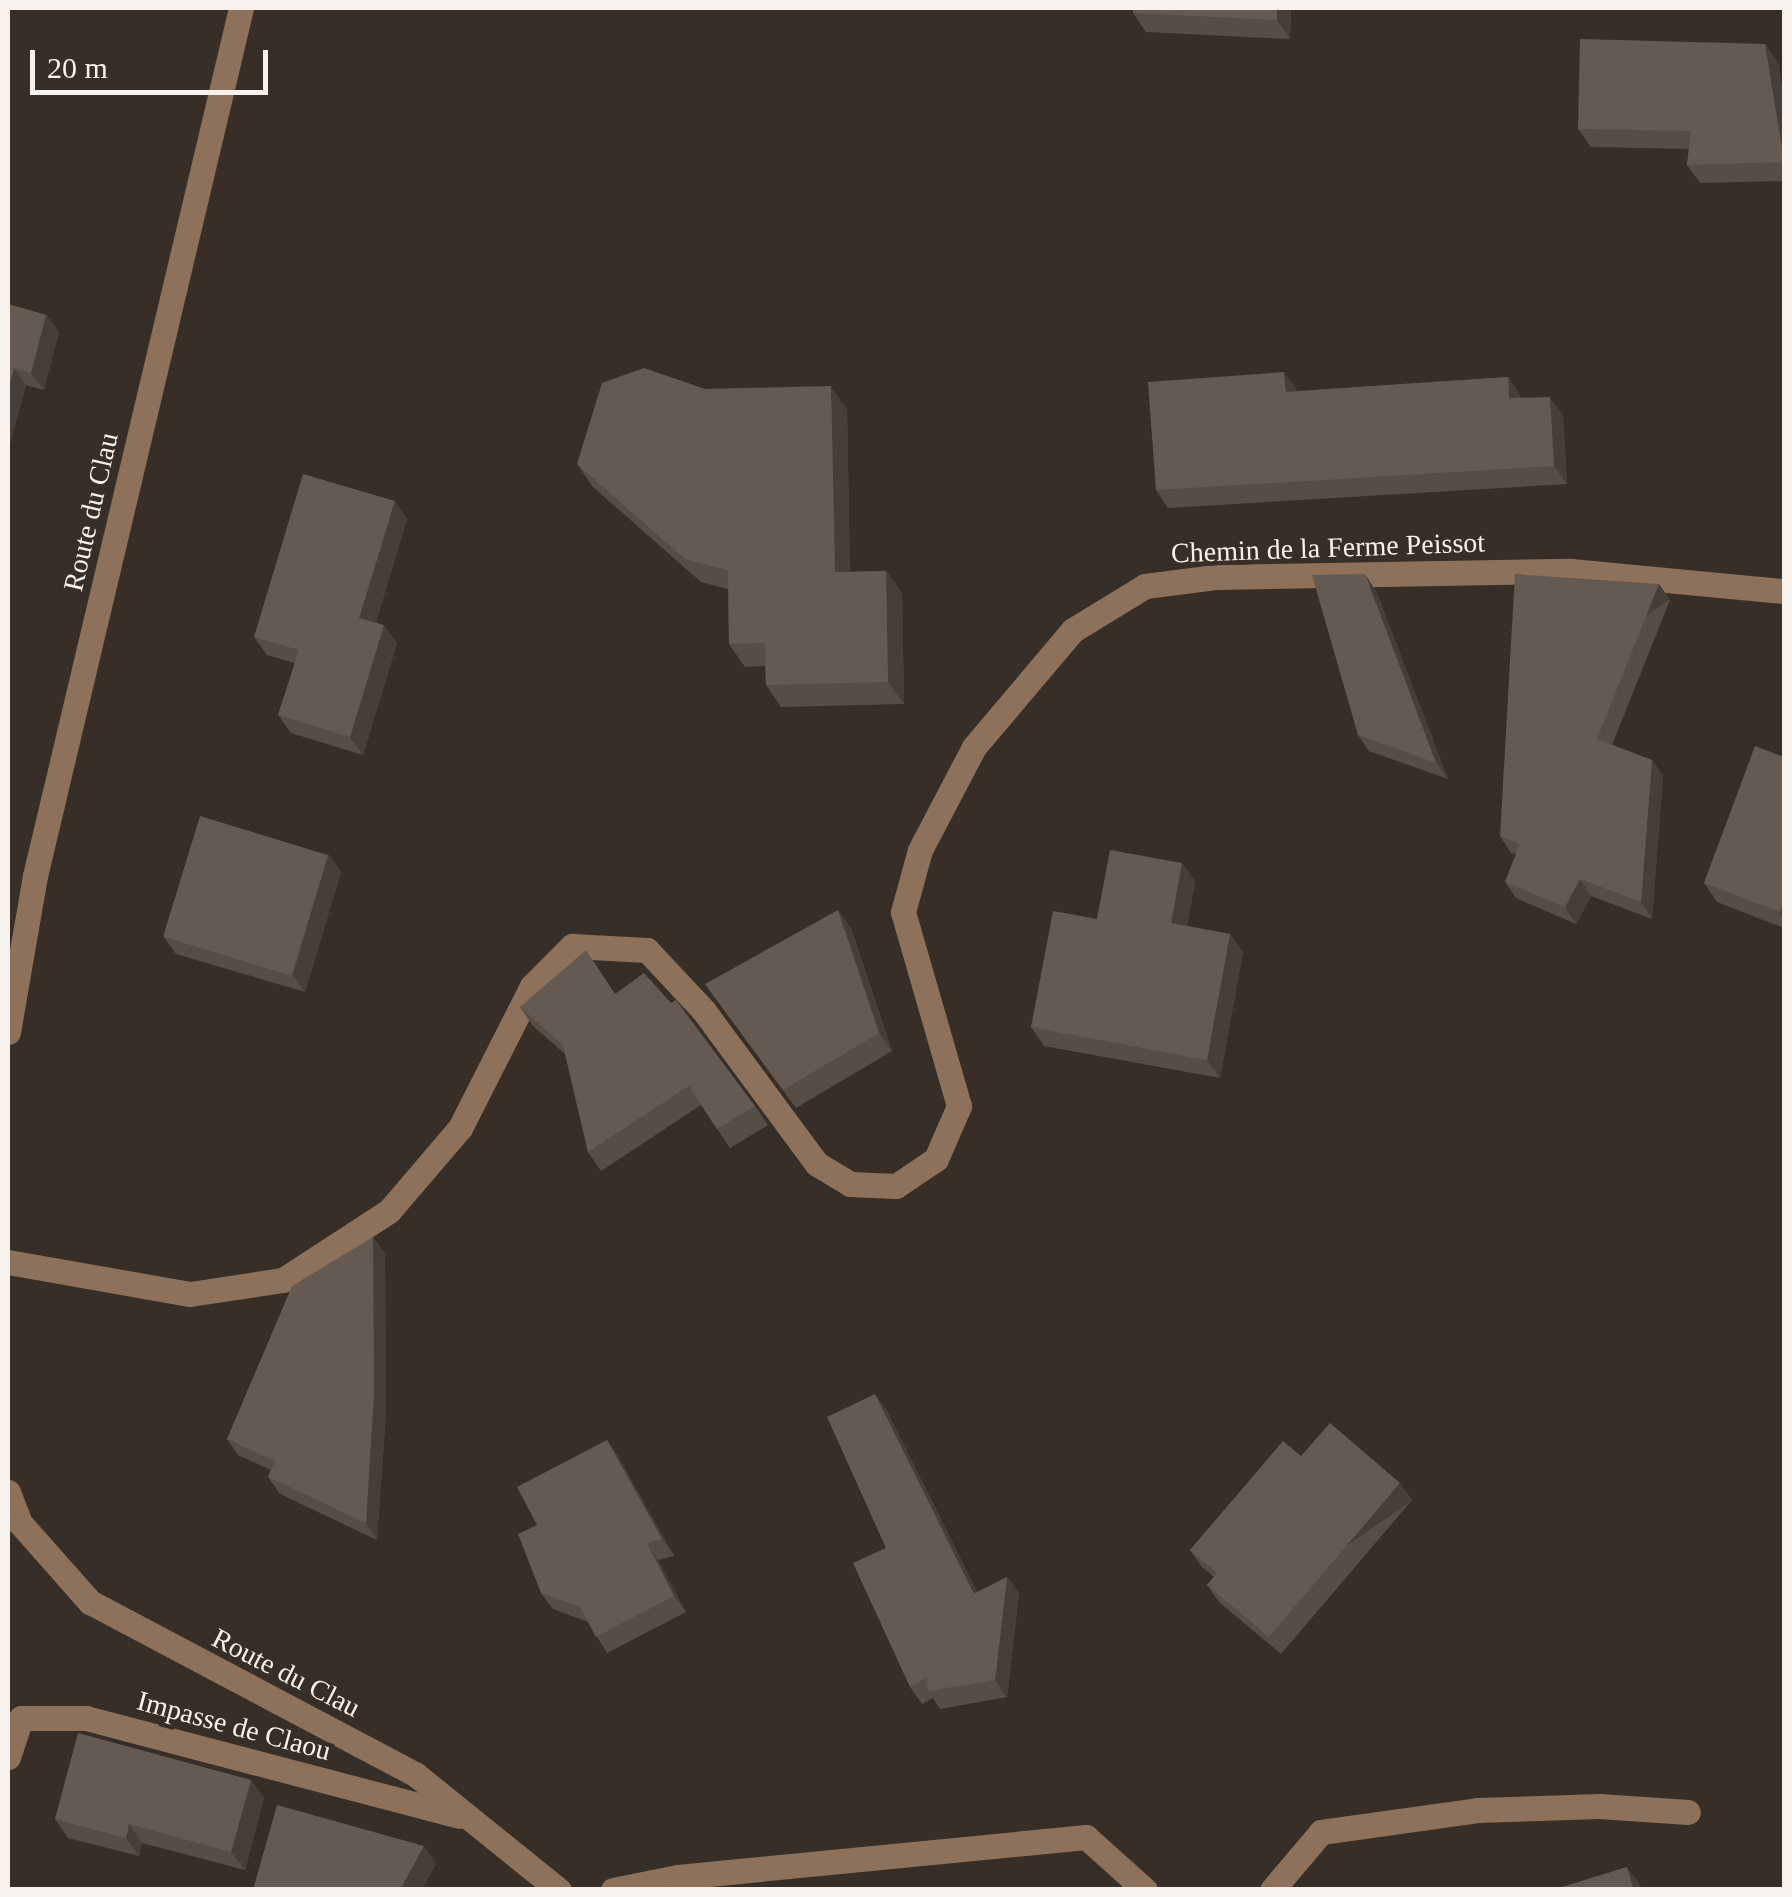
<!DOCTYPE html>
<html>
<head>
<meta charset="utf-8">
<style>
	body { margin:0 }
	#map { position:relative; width:1792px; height:1897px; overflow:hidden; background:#372f27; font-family:Georgia,serif }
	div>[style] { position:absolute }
	.minor>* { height:25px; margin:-12.5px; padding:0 12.5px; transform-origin:12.5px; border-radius:12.5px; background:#8e715a }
	.wall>* { inset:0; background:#564d47 }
	.shaded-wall>* { inset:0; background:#463f39; transform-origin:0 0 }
	.building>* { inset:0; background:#645a52; transform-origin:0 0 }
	span { translate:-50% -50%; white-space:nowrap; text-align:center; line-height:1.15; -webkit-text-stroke:9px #372f27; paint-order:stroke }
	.street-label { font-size:28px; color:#f7f2ed }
	.frame { position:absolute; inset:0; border:10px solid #f7f2ed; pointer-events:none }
	.scale { position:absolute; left:30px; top:50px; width:238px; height:45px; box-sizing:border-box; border:5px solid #f7f2ed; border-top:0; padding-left:12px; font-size:30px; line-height:35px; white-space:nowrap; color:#f7f2ed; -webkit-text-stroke:8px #372f27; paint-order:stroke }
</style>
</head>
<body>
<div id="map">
	<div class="minor">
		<div style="left:8px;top:1032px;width:158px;rotate:-80.2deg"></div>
		<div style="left:35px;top:876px;width:892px;rotate:-76.65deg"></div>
		<div style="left:8px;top:1262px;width:185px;rotate:10deg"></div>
		<div style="left:190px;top:1294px;width:94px;rotate:-8.6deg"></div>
		<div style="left:283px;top:1280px;width:126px;rotate:-33.1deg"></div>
		<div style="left:389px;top:1211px;width:109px;rotate:-49.5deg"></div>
		<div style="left:460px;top:1128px;width:159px;rotate:-63.1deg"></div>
		<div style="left:532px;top:986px;width:57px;rotate:-45deg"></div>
		<div style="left:572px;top:946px;width:75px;rotate:3.1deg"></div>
		<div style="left:647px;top:950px;width:83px;rotate:46.9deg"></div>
		<div style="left:704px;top:1011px;width:190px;rotate:53.6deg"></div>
		<div style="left:817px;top:1164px;width:39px;rotate:31deg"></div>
		<div style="left:850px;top:1184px;width:46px;rotate:2.5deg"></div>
		<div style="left:896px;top:1186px;width:48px;rotate:-34deg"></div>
		<div style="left:936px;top:1159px;width:58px;rotate:-66.5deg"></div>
		<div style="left:959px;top:1106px;width:202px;rotate:-106.1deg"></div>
		<div style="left:903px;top:912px;width:64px;rotate:-74.7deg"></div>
		<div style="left:920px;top:850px;width:116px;rotate:-62.3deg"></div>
		<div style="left:974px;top:747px;width:153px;rotate:-49.8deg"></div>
		<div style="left:1073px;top:630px;width:84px;rotate:-31.4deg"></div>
		<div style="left:1145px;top:586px;width:71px;rotate:-7.3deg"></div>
		<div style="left:1215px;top:577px;width:356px;rotate:-1deg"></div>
		<div style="left:1571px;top:571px;width:214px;rotate:5.4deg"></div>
		<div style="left:8px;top:1492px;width:33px;rotate:69deg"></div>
		<div style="left:20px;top:1523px;width:106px;rotate:48.5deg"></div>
		<div style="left:90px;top:1602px;width:368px;rotate:27.9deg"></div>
		<div style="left:415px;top:1774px;width:185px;rotate:38.9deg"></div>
		<div style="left:8px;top:1757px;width:41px;rotate:-71.6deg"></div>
		<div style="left:21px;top:1718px;width:65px"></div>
		<div style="left:86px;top:1718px;width:386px;rotate:14.7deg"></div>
		<div style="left:613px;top:1890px;width:66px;rotate:-11.3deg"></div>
		<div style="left:678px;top:1877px;width:410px;rotate:-5.6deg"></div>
		<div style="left:1086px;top:1837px;width:79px;rotate:41.9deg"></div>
		<div style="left:1272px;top:1890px;width:76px;rotate:-49.8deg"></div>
		<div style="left:1321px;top:1832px;width:158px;rotate:-8deg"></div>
		<div style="left:1477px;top:1810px;width:122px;rotate:-1.9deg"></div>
		<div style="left:1599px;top:1806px;width:89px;rotate:3.9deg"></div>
	</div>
	<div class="wall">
		<div style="clip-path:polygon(1133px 8px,1291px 8px,1290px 39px,1146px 32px,1133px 13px)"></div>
		<div style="clip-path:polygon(1765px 44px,1778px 63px,1784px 101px,1784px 181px,1700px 183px,1687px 165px,1689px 149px,1591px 147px,1578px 129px)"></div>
		<div style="clip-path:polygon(8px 304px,46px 315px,59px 332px,44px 390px,26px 385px,8px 451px)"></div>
		<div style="clip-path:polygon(1508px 377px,1520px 395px,1520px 398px,1563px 415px,1567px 484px,1168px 508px,1156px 490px,1297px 390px,1297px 391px)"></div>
		<div style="clip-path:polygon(705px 389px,847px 409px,850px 572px,886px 571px,902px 593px,904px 704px,781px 707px,766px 685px,765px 666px,745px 667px,729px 644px,728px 589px,701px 582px,593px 487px,577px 464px)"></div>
		<div style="clip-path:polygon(407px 519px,376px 622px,397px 643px,363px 755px,291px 733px,278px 715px,295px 663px,267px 655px,254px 637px)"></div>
		<div style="clip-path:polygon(1659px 584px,1670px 600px,1612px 745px,1652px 760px,1663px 776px,1652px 919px,1591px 896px,1576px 924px,1516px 898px,1505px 882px,1516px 854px,1511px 853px,1500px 836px)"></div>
		<div style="clip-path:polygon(1376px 591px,1448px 779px,1369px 751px,1358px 735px)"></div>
		<div style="clip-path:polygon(1784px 757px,1784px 928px,1717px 902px,1704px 883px)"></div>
		<div style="clip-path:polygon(328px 854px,341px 872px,305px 992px,176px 954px,163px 936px)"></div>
		<div style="clip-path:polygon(1182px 863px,1195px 882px,1187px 926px,1230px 934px,1243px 952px,1220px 1078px,1044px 1046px,1031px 1027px,1097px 919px)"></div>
		<div style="clip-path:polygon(851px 928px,892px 1051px,796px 1108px,705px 984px)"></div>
		<div style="clip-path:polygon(615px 993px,755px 1106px,768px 1125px,730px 1148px,701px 1105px,601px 1171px,588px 1152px,565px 1054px,533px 1026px,520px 1007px)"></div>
		<div style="clip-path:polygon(373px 1237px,385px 1254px,386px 1412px,377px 1540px,280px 1494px,268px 1477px,271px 1470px,238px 1455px,227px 1439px)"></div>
		<div style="clip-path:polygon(887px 1411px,977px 1592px,1007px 1577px,1019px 1594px,1007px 1697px,940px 1709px,933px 1698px,922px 1704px,910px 1687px,886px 1548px)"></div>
		<div style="clip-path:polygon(607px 1440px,618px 1456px,674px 1556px,658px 1560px,686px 1612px,607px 1653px,588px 1622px,553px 1609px,541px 1593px,537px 1525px)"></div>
		<div style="clip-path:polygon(1301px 1456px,1400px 1483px,1412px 1500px,1281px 1654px,1219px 1602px,1207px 1585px,1214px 1577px,1202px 1567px,1190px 1550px)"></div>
		<div style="clip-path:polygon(251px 1780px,264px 1798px,245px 1870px,142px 1843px,139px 1856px,68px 1838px,55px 1819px)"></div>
	</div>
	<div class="shaded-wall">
		<div style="clip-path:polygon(1277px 8px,1291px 8px,1290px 39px,1277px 20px)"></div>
		<div style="clip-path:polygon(1765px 44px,1778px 63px,1784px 101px,1784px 159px)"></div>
		<div style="clip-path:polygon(46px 315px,59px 332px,44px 390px,31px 373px)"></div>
		<div style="clip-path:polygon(14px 368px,26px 385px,8px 451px,8px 391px)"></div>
		<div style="clip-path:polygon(1284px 372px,1297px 390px,1298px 410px,1286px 392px)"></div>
		<div style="clip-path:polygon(1508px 377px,1520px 395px,1521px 416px,1509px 398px)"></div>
		<div style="clip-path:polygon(831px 386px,847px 409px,850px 595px,835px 572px)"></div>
		<div style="clip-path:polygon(1550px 397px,1563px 415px,1567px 484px,1554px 466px)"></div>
		<div style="clip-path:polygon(395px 501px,407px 519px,372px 636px,359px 618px)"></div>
		<div style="clip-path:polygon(886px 571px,902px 593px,904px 704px,888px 682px)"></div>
		<div style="clip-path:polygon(1365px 574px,1376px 591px,1448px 779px,1436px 763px)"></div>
		<div style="left:1659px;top:584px;width:19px;height:167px;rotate:55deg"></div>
		<div style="clip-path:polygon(384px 625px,397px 643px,363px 755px,350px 737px)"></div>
		<div style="clip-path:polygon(1652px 760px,1663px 776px,1652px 919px,1641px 902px)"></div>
		<div style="clip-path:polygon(328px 854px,341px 872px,305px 992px,293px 975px)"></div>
		<div style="clip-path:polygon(1182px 863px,1195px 882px,1184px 941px,1171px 923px)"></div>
		<div style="clip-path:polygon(1580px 879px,1591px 896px,1576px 924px,1565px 907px)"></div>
		<div style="clip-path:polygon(1784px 901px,1784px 919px,1780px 912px)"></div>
		<div style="clip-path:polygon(838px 910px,851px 928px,892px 1051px,879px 1033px)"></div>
		<div style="clip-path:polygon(1230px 934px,1243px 952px,1220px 1078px,1207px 1060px)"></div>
		<div style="clip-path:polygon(373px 1237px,385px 1254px,386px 1412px,377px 1540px,366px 1523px)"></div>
		<div style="clip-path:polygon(875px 1394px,887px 1411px,986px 1611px,974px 1594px)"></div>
		<div style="clip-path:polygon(607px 1440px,618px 1456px,674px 1556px,662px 1539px)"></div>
		<div style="left:1400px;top:1483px;width:21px;height:202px;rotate:55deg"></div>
		<div style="clip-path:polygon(647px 1543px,658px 1560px,686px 1612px,674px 1596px)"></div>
		<div style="clip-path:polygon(1007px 1577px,1019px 1594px,1007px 1697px,995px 1680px)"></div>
		<div style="clip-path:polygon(251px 1780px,264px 1798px,245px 1870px,231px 1852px)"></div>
		<div style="clip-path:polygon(129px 1824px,142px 1843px,139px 1856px,126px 1838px)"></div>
		<div style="clip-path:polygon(424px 1846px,436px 1864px,422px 1890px,400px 1890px)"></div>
		<div style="clip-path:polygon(1627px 1867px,1642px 1888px,1642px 1890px,1634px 1890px)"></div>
	</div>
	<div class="building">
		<div style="clip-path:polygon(1133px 8px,1277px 8px,1277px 20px,1133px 13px)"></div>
		<div style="clip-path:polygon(1580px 39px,1765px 44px,1784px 162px,1687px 165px,1691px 131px,1578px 129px)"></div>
		<div style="clip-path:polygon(8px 304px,46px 315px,31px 373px,14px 368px,8px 391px)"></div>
		<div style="clip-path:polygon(644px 368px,705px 389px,831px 386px,835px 572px,886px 571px,888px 682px,766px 685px,765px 643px,729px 644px,728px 570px,685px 559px,577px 464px,602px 383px)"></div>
		<div style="clip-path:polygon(1284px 372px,1286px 392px,1508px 377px,1509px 398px,1550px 397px,1554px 466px,1156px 490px,1148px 382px)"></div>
		<div style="clip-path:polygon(303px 474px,395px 501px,359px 618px,384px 625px,350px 737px,278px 715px,299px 650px,254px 637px)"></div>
		<div style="clip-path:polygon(1365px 574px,1436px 763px,1358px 735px,1312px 575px)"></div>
		<div style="clip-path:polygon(1515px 574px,1659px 584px,1597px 739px,1652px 760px,1641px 902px,1580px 879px,1565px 907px,1505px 882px,1520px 844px,1500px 836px)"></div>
		<div style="clip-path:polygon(1755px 746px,1784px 757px,1784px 901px,1780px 912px,1704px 883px)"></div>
		<div style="left:200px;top:816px;width:134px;height:126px;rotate:17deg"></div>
		<div style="clip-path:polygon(1110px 850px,1182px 863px,1171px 923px,1230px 934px,1207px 1060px,1031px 1027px,1053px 911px,1097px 919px)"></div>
		<div style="clip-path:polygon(838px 910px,879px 1033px,783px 1090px,705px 984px)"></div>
		<div style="clip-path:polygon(586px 950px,615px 994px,644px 973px,671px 1003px,676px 1000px,755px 1106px,717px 1129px,689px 1086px,588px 1152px,563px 1045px,520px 1007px)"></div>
		<div style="clip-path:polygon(373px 1237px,374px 1395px,366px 1523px,268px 1477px,275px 1461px,227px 1439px,292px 1286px)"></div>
		<div style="clip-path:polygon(875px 1394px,974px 1594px,1007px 1577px,995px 1680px,928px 1691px,927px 1677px,910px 1687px,853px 1563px,886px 1548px,827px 1417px)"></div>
		<div style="clip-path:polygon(1330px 1423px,1400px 1483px,1269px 1637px,1207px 1585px,1217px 1573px,1190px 1550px,1283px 1441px,1301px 1456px)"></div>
		<div style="clip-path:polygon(607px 1440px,662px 1539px,647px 1543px,674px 1596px,596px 1637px,580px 1607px,541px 1593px,518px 1534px,537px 1525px,517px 1487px)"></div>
		<div style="clip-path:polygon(78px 1733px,251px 1780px,231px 1852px,129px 1824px,126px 1838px,55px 1819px)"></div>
		<div style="clip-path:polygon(277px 1805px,424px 1846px,400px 1890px,253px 1890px)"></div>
		<div style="clip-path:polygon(1627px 1867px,1634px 1890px,1552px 1890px)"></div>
	</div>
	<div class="street-label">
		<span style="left:91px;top:512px;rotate:-77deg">Route du Clau</span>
		<span style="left:1328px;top:548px;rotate:-2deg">Chemin de la Ferme Peissot</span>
		<span style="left:286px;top:1673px;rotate:27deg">Route du Clau</span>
		<span style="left:234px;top:1726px;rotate:15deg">Impasse de Claou</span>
	</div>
	<div class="frame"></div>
	<div class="scale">20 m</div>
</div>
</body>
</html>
